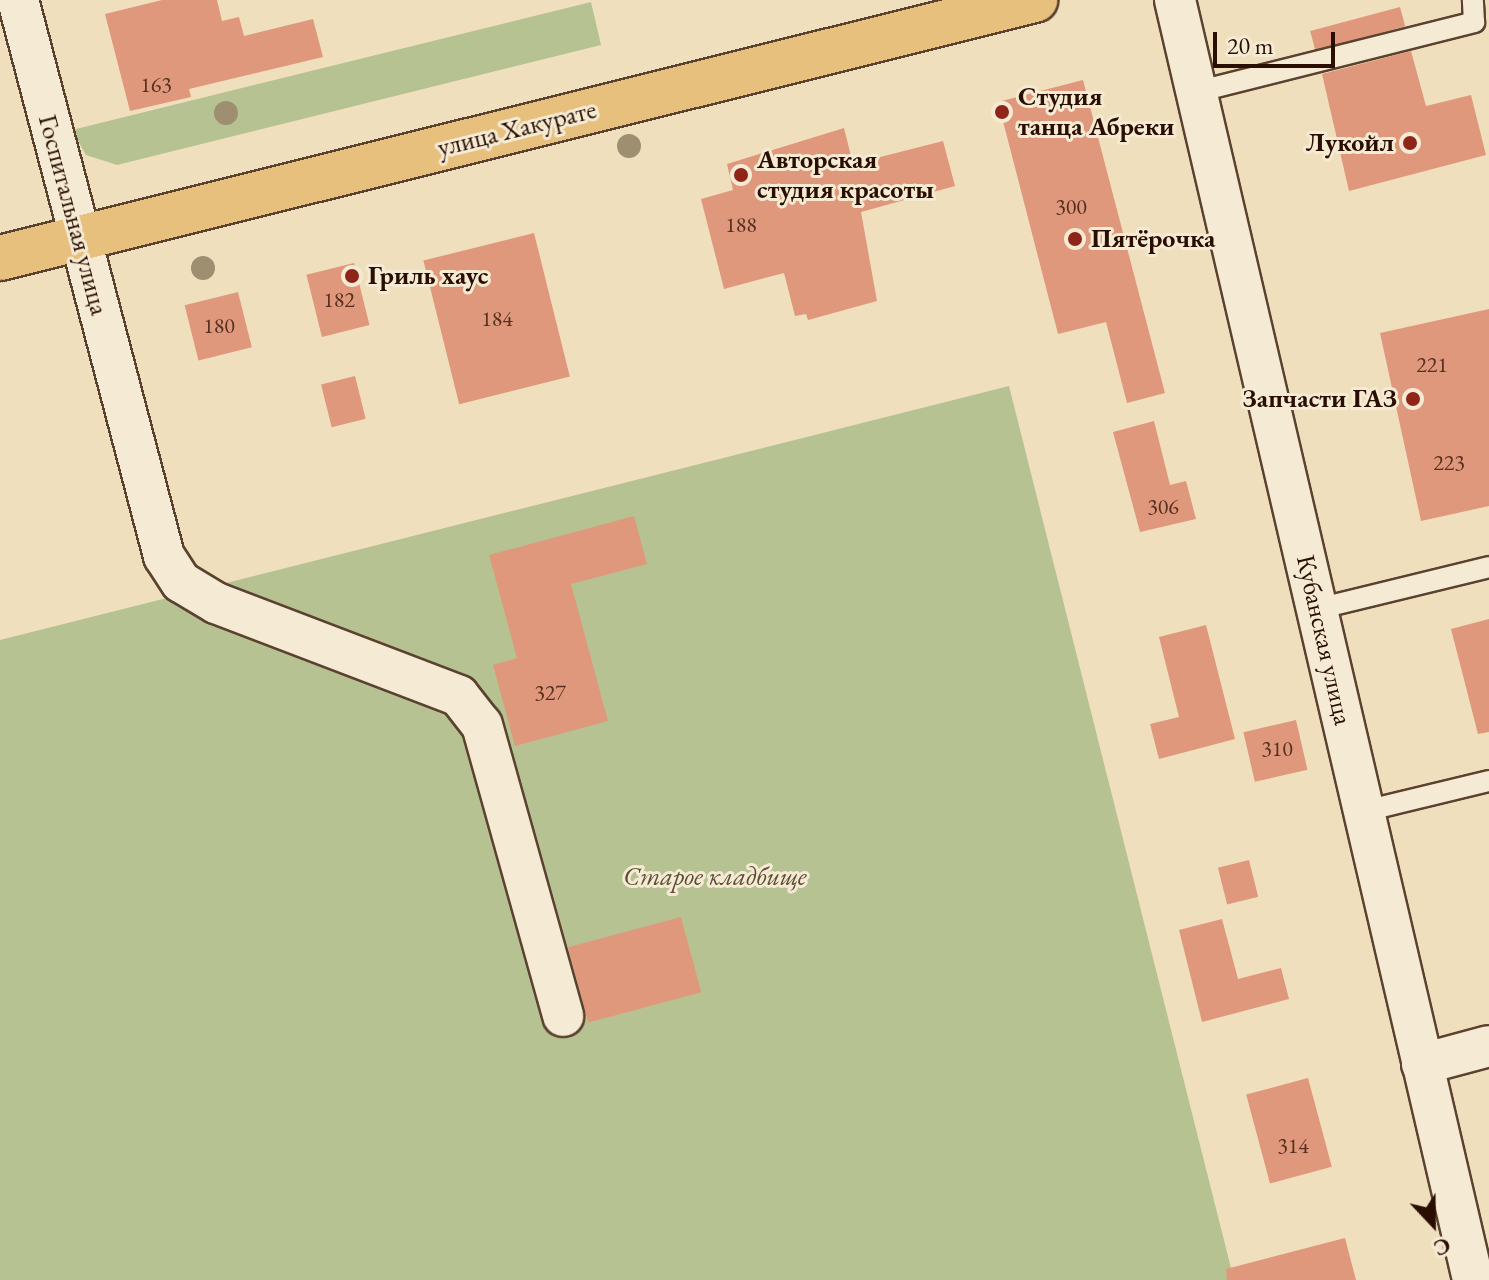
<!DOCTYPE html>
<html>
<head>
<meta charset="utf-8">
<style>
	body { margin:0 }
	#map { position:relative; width:1489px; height:1280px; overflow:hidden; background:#f0dfbc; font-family:"EB Garamond",serif }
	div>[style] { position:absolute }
	.green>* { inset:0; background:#b7c292 }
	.building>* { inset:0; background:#df987b; transform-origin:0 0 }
	.roads { filter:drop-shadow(2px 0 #5b4230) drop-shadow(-2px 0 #5b4230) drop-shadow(0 2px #5b4230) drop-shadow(0 -2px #5b4230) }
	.lane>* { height:20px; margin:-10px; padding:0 10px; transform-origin:10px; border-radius:10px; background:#f5ead3 }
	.street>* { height:40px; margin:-20px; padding:0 20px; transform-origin:20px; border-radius:20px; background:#f5ead3 }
	.primary>* { height:44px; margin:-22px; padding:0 22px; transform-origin:22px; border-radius:22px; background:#e8c07e }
	.trees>* { width:24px; height:24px; margin:-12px; border-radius:50%; background:#9e8f71 }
	.dots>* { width:22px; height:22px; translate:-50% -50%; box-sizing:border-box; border:4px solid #f5ead3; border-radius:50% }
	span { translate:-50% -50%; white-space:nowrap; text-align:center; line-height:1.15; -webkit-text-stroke:6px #f5ead3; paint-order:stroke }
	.number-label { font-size:22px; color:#563020 }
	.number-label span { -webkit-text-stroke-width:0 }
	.poi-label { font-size:26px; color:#290e01; font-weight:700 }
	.left { translate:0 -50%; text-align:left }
	.right { translate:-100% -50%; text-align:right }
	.street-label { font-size:26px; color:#290e01 }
	.park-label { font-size:26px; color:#5b4d34; font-style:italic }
	.north { position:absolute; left:1393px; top:1184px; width:80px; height:80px; -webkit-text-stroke:6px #f5ead3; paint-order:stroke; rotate:158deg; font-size:22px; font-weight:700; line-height:32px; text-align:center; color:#290e01 }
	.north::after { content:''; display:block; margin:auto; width:28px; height:36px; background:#290e01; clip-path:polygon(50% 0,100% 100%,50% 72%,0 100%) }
	.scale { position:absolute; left:1213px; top:32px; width:122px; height:36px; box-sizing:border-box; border:4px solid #290e01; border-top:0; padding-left:10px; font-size:24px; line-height:28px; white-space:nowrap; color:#290e01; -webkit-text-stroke:6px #f5ead3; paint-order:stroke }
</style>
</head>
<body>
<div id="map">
	<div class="green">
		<div style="clip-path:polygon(591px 2px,601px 45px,117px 165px,86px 155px,72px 130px)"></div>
		<div style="clip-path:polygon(1009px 386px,1234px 1280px,0 1280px,0 640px)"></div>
	</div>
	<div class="building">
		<div style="clip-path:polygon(162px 0,217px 0,222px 21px,239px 17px,244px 36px,313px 19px,323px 57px,189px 89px,191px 97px,130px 111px,105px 14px)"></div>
		<div style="left:1400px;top:7px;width:20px;height:93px;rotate:75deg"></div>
		<div style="clip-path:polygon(1411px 51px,1426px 106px,1471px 95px,1486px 155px,1349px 191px,1322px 74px)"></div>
		<div style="clip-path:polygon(1083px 80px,1165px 393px,1127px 403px,1106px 322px,1058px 334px,998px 102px)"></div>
		<div style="clip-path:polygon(844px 128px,853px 164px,943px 141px,955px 186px,861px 212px,877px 301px,808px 320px,806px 314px,795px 316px,784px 273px,724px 289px,701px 199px,733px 190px,727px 164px)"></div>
		<div style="left:534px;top:233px;width:148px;height:114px;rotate:76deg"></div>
		<div style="left:354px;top:263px;width:64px;height:49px;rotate:76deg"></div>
		<div style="left:238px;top:292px;width:57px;height:55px;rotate:76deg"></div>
		<div style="clip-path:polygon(1489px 309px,1489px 506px,1421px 521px,1380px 333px)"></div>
		<div style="left:355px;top:376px;width:44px;height:35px;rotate:76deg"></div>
		<div style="clip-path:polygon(1154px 421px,1170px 485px,1186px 481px,1196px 519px,1140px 532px,1113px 432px)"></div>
		<div style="clip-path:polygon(634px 516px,647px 564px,571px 584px,608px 721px,515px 746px,493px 665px,517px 658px,489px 555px)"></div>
		<div style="clip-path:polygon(1489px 619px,1489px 732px,1478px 734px,1451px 629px)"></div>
		<div style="clip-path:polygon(1206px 625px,1235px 739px,1159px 759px,1150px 724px,1179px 717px,1159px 637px)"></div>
		<div style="left:1296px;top:720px;width:51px;height:54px;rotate:77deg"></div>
		<div style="left:1249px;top:860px;width:38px;height:32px;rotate:76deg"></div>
		<div style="left:681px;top:917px;width:78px;height:117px;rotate:75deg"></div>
		<div style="clip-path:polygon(1222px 919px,1238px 979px,1281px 968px,1289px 999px,1202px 1022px,1179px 930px)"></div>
		<div style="left:1308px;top:1078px;width:92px;height:64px;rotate:75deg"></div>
		<div style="clip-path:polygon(1345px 1238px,1356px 1280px,1227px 1280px,1226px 1269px)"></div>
	</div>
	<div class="roads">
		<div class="lane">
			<div style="left:1196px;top:92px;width:287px;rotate:-14.1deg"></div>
			<div style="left:1474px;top:22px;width:22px;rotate:-93deg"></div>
			<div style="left:1317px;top:609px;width:177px;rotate:-13.7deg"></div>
			<div style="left:1365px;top:811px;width:128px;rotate:-13.6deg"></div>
		</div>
		<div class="street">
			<div style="left:18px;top:0;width:575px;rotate:75.29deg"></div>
			<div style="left:164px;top:556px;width:31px;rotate:57deg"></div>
			<div style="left:181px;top:582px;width:41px;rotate:31deg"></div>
			<div style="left:216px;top:603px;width:260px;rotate:20.9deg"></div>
			<div style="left:459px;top:696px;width:37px;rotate:52deg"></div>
			<div style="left:482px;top:725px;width:302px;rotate:74.4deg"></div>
			<div style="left:1175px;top:0;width:1314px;rotate:76.89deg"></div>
			<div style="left:1422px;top:1064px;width:69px;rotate:-15deg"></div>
		</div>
		<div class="primary">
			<div style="left:0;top:258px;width:1067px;rotate:-14deg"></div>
		</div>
	</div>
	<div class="trees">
		<div style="left:226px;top:113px"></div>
		<div style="left:629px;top:146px"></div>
		<div style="left:203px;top:268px"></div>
	</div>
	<div class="dots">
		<div style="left:1002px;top:112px;background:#8f2418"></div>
		<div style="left:1410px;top:143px;background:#8f2418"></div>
		<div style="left:741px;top:175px;background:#8f2418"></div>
		<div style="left:1075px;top:239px;background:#8f2418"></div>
		<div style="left:352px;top:276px;background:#8f2418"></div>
		<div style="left:1413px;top:399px;background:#8f2418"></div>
	</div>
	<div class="number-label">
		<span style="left:156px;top:85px">163</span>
		<span style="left:1071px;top:207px">300</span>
		<span style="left:741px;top:225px">188</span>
		<span style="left:339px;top:300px">182</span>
		<span style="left:497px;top:319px">184</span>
		<span style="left:219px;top:326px">180</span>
		<span style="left:1432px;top:365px">221</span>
		<span style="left:1449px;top:463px">223</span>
		<span style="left:1163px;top:507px">306</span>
		<span style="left:550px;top:693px">327</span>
		<span style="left:1277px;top:749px">310</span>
		<span style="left:1293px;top:1146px">314</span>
	</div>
	<div class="poi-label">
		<span class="left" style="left:1018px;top:112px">Студия<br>танца Абреки</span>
		<span class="right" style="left:1394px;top:143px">Лукойл</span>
		<span class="left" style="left:757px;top:175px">Авторская<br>студия красоты</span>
		<span class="left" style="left:1091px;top:239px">Пятёрочка</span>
		<span class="left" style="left:368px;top:276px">Гриль хаус</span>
		<span class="right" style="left:1397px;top:399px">Запчасти ГАЗ</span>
	</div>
	<div class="street-label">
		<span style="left:517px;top:129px;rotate:-14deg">улица Хакурате</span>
		<span style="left:73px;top:215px;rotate:75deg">Госпитальная улица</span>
		<span style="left:1324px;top:640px;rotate:77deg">Кубанская улица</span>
	</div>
	<div class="park-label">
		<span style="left:715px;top:877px">Старое кладбище</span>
	</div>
	<div class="north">С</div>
	<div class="scale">20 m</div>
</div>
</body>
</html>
